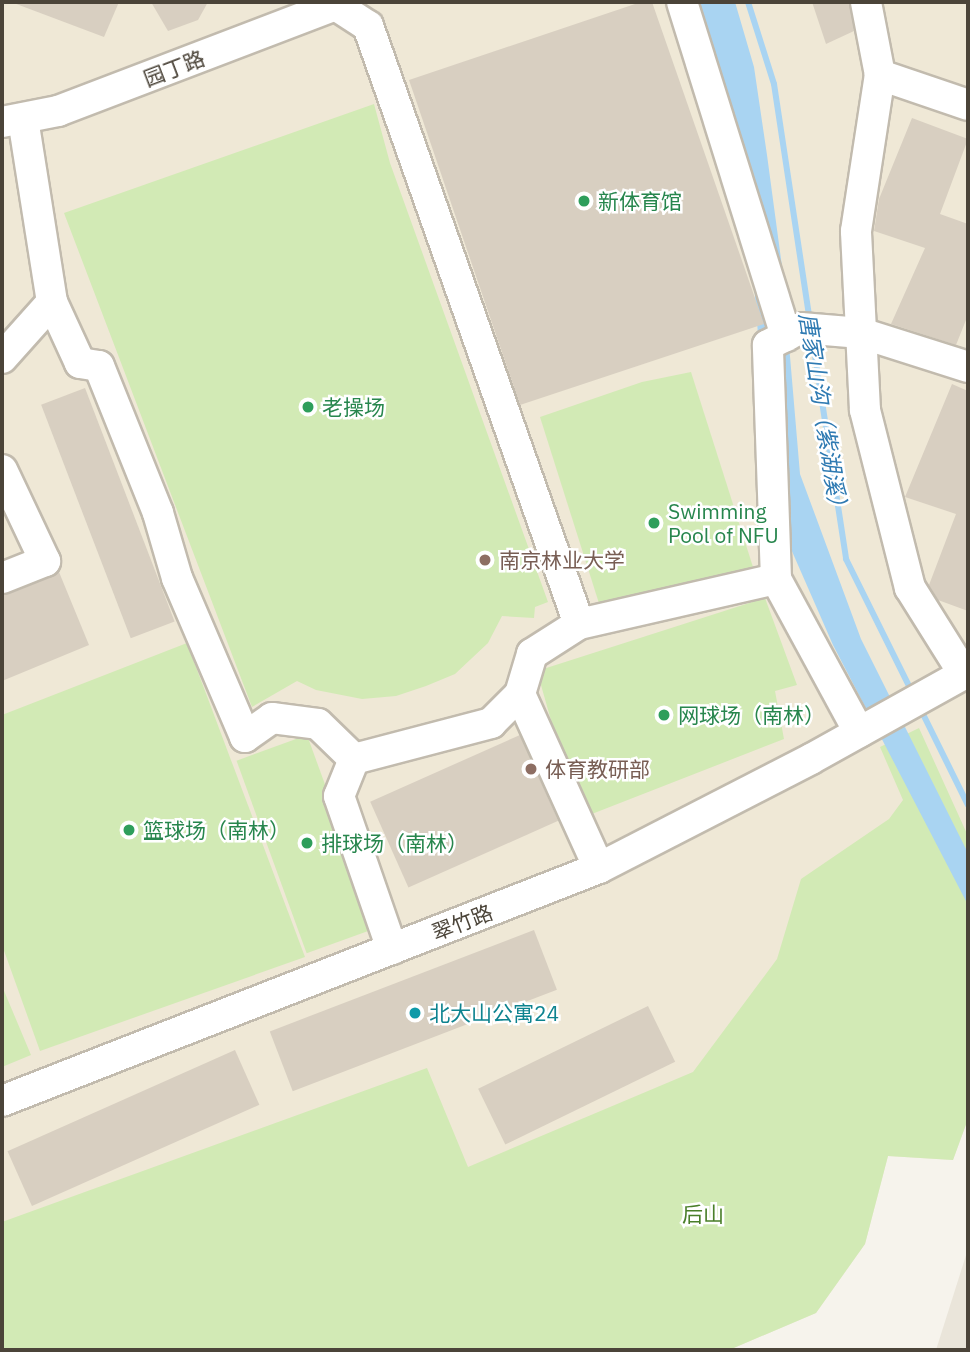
<!DOCTYPE html>
<html>
<head>
<meta charset="utf-8">
<style>
	body { margin:0 }
	#map { position:relative; width:970px; height:1352px; overflow:hidden; background:#f6f3ec; font-family:"IBM Plex Sans","Noto Sans SC",sans-serif }
	div>[style] { position:absolute }
	.residential>* { inset:0; background:#eae5da }
	.education>* { inset:0; background:#efe8d6 }
	.green>* { inset:0; background:#d2eab5; transform-origin:0 0 }
	.water>* { inset:0; background:#a9d4f2 }
	.stream>* { height:6px; margin:-3px; padding:0 3px; transform-origin:3px; border-radius:3px; background:#a9d4f2 }
	.building>* { inset:0; background:#d8cfc1; transform-origin:0 0 }
	.roads { filter:drop-shadow(2px 0 #c2bbae) drop-shadow(-2px 0 #c2bbae) drop-shadow(0 2px #c2bbae) drop-shadow(0 -2px #c2bbae) }
	.minor>* { height:30px; margin:-15px; padding:0 15px; transform-origin:15px; border-radius:15px; background:#fff }
	.dots>* { width:19px; height:19px; translate:-50% -50%; box-sizing:border-box; border:4px solid #fff; border-radius:50% }
	span { translate:-50% -50%; white-space:nowrap; text-align:center; line-height:1.15; -webkit-text-stroke:5px #fff; paint-order:stroke }
	.street-label { font-size:21px; color:#4b4439 }
	.leisure-label { font-size:21px; color:#27864d }
	.left { translate:0 -50%; text-align:left }
	.education-label { font-size:21px; color:#785e54 }
	.culture-label { font-size:21px; color:#0d838f }
	.park-label { font-size:21px; color:#4a7f2a }
	.water-label { font-size:23px; color:#2e7ab2; font-style:italic }
	.frame { position:absolute; inset:0; border:4px solid #4b4439; pointer-events:none }
</style>
</head>
<body>
<div id="map">
	<div class="residential">
		<div style="clip-path:polygon(968px 1249px,968px 1350px,936px 1350px)"></div>
	</div>
	<div class="education">
		<div style="clip-path:polygon(2px 2px,968px 2px,968px 1119px,953px 1160px,888px 1156px,865px 1244px,816px 1313px,729px 1350px,2px 1350px)"></div>
	</div>
	<div class="green">
		<div style="clip-path:polygon(374px 104px,390px 163px,548px 602px,535px 607px,534px 618px,502px 616px,488px 643px,455px 674px,426px 686px,396px 696px,362px 699px,316px 690px,297px 681px,252px 707px,64px 213px)"></div>
		<div style="clip-path:polygon(691px 372px,753px 567px,719px 585px,603px 616px,540px 417px,642px 382px)"></div>
		<div style="clip-path:polygon(765px 598px,797px 685px,775px 691px,784px 739px,579px 819px,537px 671px)"></div>
		<div style="clip-path:polygon(187px 643px,305px 957px,40px 1051px,2px 945px,2px 715px)"></div>
		<div style="clip-path:polygon(919px 728px,968px 836px,968px 1119px,953px 1160px,888px 1156px,865px 1244px,816px 1313px,729px 1350px,2px 1350px,2px 1222px,427px 1068px,468px 1167px,693px 1072px,777px 959px,801px 879px,889px 819px,903px 800px,880px 747px)"></div>
		<div style="left:307px;top:735px;width:205px;height:75px;rotate:70deg"></div>
		<div style="clip-path:polygon(2px 986px,31px 1055px,2px 1067px,2px 985px)"></div>
	</div>
	<div class="water">
		<div style="clip-path:polygon(696px 2px,735px 2px,754px 67px,767px 155px,783px 274px,800px 474px,861px 639px,968px 853px,968px 905px,833px 645px,791px 549px,769px 475px,752px 258px)"></div>
	</div>
	<div class="stream">
		<div style="left:748px;top:2px;width:86px;rotate:72.4deg"></div>
		<div style="left:774px;top:84px;width:241px;rotate:81.4deg"></div>
		<div style="left:812px;top:336px;width:226px;rotate:81.3deg"></div>
		<div style="left:846px;top:559px;width:148px;rotate:63.6deg"></div>
		<div style="left:920px;top:708px;width:108px;rotate:63.7deg"></div>
	</div>
	<div class="building">
		<div style="clip-path:polygon(11px 2px,119px 2px,104px 37px)"></div>
		<div style="clip-path:polygon(151px 2px,208px 2px,198px 20px,168px 31px)"></div>
		<div style="clip-path:polygon(641px 2px,652px 2px,764px 324px,520px 405px,409px 80px)"></div>
		<div style="clip-path:polygon(812px 2px,849px 2px,854px 31px,826px 44px)"></div>
		<div style="clip-path:polygon(912px 118px,968px 139px,940px 214px,968px 224px,968px 315px,956px 345px,891px 324px,925px 248px,874px 231px,879px 199px)"></div>
		<div style="clip-path:polygon(952px 384px,968px 391px,968px 611px,938px 600px,929px 585px,956px 514px,905px 497px)"></div>
		<div style="left:85px;top:388px;width:250px;height:47px;rotate:69deg"></div>
		<div style="clip-path:polygon(59px 572px,89px 645px,2px 681px,2px 595px)"></div>
		<div style="left:520px;top:735px;width:94px;height:164px;rotate:66deg"></div>
		<div style="left:534px;top:930px;width:64px;height:283px;rotate:69deg"></div>
		<div style="left:648px;top:1006px;width:62px;height:189px;rotate:64deg"></div>
		<div style="left:235px;top:1050px;width:60px;height:249px;rotate:66deg"></div>
	</div>
	<div class="roads">
		<div class="minor">
			<div style="left:331px;top:2px;width:44px;rotate:33deg"></div>
			<div style="left:368px;top:26px;width:634px;rotate:70.56deg"></div>
			<div style="left:579px;top:624px;width:202px;rotate:-12.9deg"></div>
			<div style="left:776px;top:579px;width:234px;rotate:-92deg"></div>
			<div style="left:768px;top:345px;width:37px;rotate:-27deg"></div>
			<div style="left:801px;top:328px;width:60px;rotate:4.8deg"></div>
			<div style="left:861px;top:333px;width:112px;rotate:17.6deg"></div>
			<div style="left:682px;top:2px;width:350px;rotate:72.7deg"></div>
			<div style="left:880px;top:75px;width:93px;rotate:18.8deg"></div>
			<div style="left:2px;top:122px;width:57px;rotate:-11.1deg"></div>
			<div style="left:58px;top:111px;width:305px;rotate:-20.9deg"></div>
			<div style="left:52px;top:302px;width:67px;rotate:65.3deg"></div>
			<div style="left:80px;top:363px;width:19px;rotate:9deg"></div>
			<div style="left:99px;top:366px;width:158px;rotate:68.1deg"></div>
			<div style="left:158px;top:513px;width:68px;rotate:73.7deg"></div>
			<div style="left:177px;top:578px;width:173px;rotate:66.8deg"></div>
			<div style="left:245px;top:737px;width:33px;rotate:-35deg"></div>
			<div style="left:272px;top:718px;width:46px;rotate:7.4deg"></div>
			<div style="left:318px;top:724px;width:50px;rotate:44.2deg"></div>
			<div style="left:354px;top:759px;width:142px;rotate:-14.7deg"></div>
			<div style="left:491px;top:723px;width:41px;rotate:-45deg"></div>
			<div style="left:520px;top:694px;width:42px;rotate:-73.3deg"></div>
			<div style="left:532px;top:654px;width:56px;rotate:-32.6deg"></div>
			<div style="left:2px;top:358px;width:75px;rotate:-48.2deg"></div>
			<div style="left:52px;top:302px;width:185px;rotate:-99deg"></div>
			<div style="left:2px;top:470px;width:101px;rotate:64.7deg"></div>
			<div style="left:45px;top:561px;width:46px;rotate:158.4deg"></div>
			<div style="left:776px;top:579px;width:174px;rotate:61.5deg"></div>
			<div style="left:520px;top:694px;width:191px;rotate:65.6deg"></div>
			<div style="left:354px;top:759px;width:40px;rotate:112deg"></div>
			<div style="left:339px;top:796px;width:162px;rotate:70.9deg"></div>
			<div style="left:2px;top:1101px;width:641px;rotate:-21.32deg"></div>
			<div style="left:599px;top:868px;width:238px;rotate:-27.2deg"></div>
			<div style="left:811px;top:759px;width:175px;rotate:-29.1deg"></div>
			<div style="left:964px;top:674px;width:102px;rotate:-122.1deg"></div>
			<div style="left:910px;top:588px;width:184px;rotate:-104.2deg"></div>
			<div style="left:865px;top:410px;width:179px;rotate:-92.9deg"></div>
			<div style="left:856px;top:231px;width:158px;rotate:-81.3deg"></div>
			<div style="left:880px;top:75px;width:74px;rotate:-100.9deg"></div>
		</div>
	</div>
	<div class="dots">
		<div style="left:584px;top:201px;background:#2e9e5b"></div>
		<div style="left:308px;top:407px;background:#2e9e5b"></div>
		<div style="left:654px;top:523px;background:#2e9e5b"></div>
		<div style="left:485px;top:560px;background:#8d6e63"></div>
		<div style="left:664px;top:715px;background:#2e9e5b"></div>
		<div style="left:531px;top:769px;background:#8d6e63"></div>
		<div style="left:129px;top:830px;background:#2e9e5b"></div>
		<div style="left:307px;top:843px;background:#2e9e5b"></div>
		<div style="left:415px;top:1013px;background:#0f9aa8"></div>
	</div>
	<div class="street-label">
		<span style="left:174px;top:68px;rotate:-21deg">园丁路</span>
		<span style="left:462px;top:922px;rotate:-21deg">翠竹路</span>
	</div>
	<div class="leisure-label">
		<span class="left" style="left:598px;top:201px">新体育馆</span>
		<span class="left" style="left:322px;top:407px">老操场</span>
		<span class="left" style="left:668px;top:523px">Swimming<br>Pool of NFU</span>
		<span class="left" style="left:678px;top:715px">网球场（南林）</span>
		<span class="left" style="left:143px;top:830px">篮球场（南林）</span>
		<span class="left" style="left:321px;top:843px">排球场（南林）</span>
	</div>
	<div class="education-label">
		<span class="left" style="left:499px;top:560px">南京林业大学</span>
		<span class="left" style="left:545px;top:769px">体育教研部</span>
	</div>
	<div class="culture-label">
		<span class="left" style="left:429px;top:1013px">北大山公寓24</span>
	</div>
	<div class="park-label">
		<span style="left:703px;top:1214px">后山</span>
	</div>
	<div class="water-label">
		<span style="left:824px;top:415px;rotate:81deg">唐家山沟（紫湖溪）</span>
	</div>
	<div class="frame"></div>
</div>
</body>
</html>
